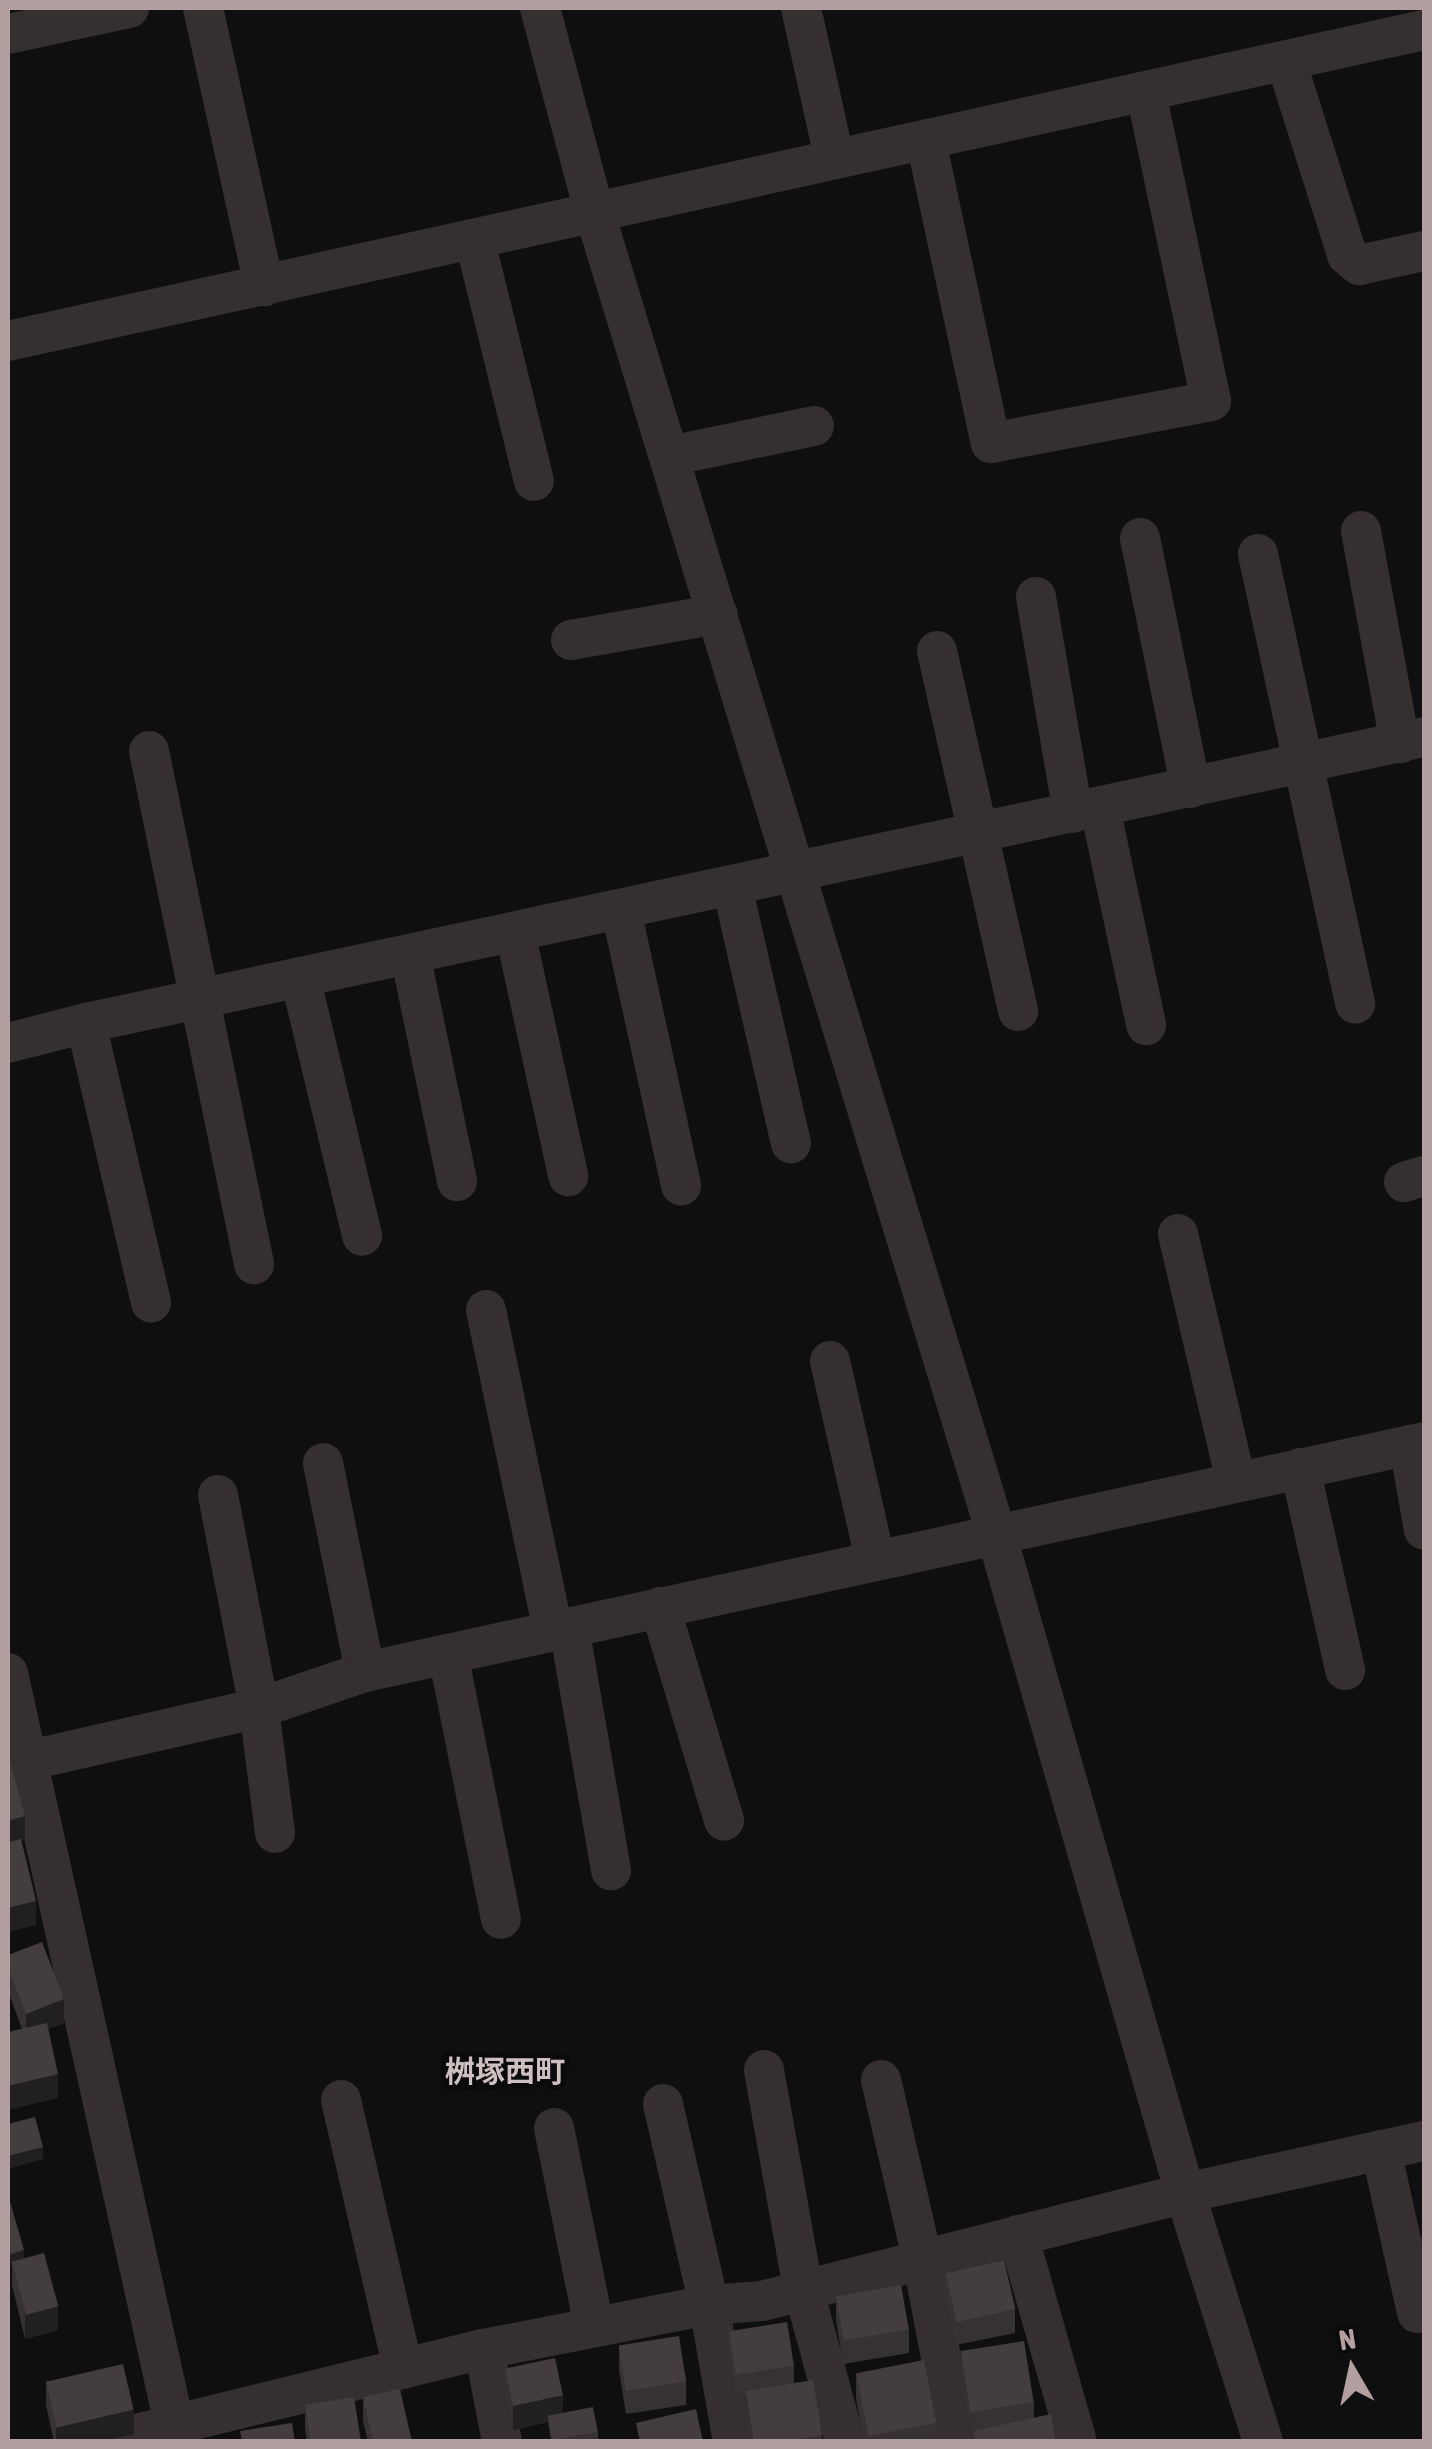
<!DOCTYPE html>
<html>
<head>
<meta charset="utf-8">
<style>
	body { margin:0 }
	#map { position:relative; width:1432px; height:2449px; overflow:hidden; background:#100f0f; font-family:"Asap Condensed","Noto Sans JP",sans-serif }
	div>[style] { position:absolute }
	.minor>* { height:40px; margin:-20px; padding:0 20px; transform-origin:20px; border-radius:20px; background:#35302f }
	.wall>* { inset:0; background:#363132 }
	.shaded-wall>* { inset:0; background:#211f1f }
	.building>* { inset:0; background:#443d3e; transform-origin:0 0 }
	span { translate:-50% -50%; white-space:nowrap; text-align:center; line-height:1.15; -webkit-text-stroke:10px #0b0a0a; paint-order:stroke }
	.quarter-label { font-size:30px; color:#cec0c0; font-weight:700 }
	.frame { position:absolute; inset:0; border:10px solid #b39ea0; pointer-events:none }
	.north { position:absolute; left:1302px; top:2319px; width:100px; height:100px; -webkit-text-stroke:8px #0b0a0a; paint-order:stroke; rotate:351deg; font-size:28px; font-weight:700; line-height:40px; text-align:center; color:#b39ea0 }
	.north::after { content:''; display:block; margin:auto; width:35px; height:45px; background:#b39ea0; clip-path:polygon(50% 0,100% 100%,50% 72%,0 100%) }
</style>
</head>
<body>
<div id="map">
	<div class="minor">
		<div style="left:203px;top:8px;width:285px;rotate:77.6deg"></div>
		<div style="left:540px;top:8px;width:213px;rotate:75.1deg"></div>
		<div style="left:595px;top:214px;width:1379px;rotate:73.09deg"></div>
		<div style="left:996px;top:1533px;width:687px;rotate:74.02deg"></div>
		<div style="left:1185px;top:2193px;width:261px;rotate:72.6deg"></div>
		<div style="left:801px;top:8px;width:153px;rotate:77.5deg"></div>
		<div style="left:8px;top:34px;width:124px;rotate:-12.1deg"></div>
		<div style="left:1286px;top:61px;width:203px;rotate:72.5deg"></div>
		<div style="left:1347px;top:255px;width:16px;rotate:40deg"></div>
		<div style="left:1359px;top:265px;width:66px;rotate:-12.2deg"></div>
		<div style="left:926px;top:141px;width:309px;rotate:77.9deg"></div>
		<div style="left:991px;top:443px;width:224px;rotate:-10.8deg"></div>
		<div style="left:1211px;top:401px;width:316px;rotate:-101.9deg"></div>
		<div style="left:475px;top:241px;width:247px;rotate:76.2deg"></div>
		<div style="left:8px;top:341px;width:1450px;rotate:-12.39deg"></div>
		<div style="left:669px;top:456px;width:148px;rotate:-11.7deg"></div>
		<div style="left:1361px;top:531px;width:216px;rotate:79.6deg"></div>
		<div style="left:1140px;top:538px;width:255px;rotate:78.5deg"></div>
		<div style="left:1258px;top:554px;width:460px;rotate:77.8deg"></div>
		<div style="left:1036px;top:597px;width:219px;rotate:80.3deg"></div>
		<div style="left:571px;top:640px;width:149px;rotate:-10deg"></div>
		<div style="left:937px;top:651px;width:369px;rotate:77.3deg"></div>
		<div style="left:149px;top:751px;width:524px;rotate:78.43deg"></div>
		<div style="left:1100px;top:808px;width:222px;rotate:78deg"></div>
		<div style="left:732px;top:886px;width:264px;rotate:77.1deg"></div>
		<div style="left:621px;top:910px;width:282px;rotate:77.7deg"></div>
		<div style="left:515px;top:932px;width:250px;rotate:77.7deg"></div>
		<div style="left:410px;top:954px;width:232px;rotate:78.3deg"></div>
		<div style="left:300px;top:977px;width:266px;rotate:76.5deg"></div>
		<div style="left:86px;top:1023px;width:287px;rotate:76.9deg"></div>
		<div style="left:8px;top:1043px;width:81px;rotate:-14.4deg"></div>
		<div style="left:86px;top:1023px;width:1368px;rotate:-12.07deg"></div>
		<div style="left:1404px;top:1182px;width:21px;rotate:-17deg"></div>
		<div style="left:1178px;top:1234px;width:255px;rotate:76.8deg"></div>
		<div style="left:486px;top:1310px;width:328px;rotate:78.2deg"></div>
		<div style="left:830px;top:1361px;width:203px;rotate:77.2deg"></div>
		<div style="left:1409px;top:1445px;width:86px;rotate:80deg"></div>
		<div style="left:323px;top:1463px;width:213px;rotate:78.6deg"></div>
		<div style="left:1300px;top:1468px;width:207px;rotate:77.4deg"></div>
		<div style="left:218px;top:1495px;width:217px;rotate:79.1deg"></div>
		<div style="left:259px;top:1708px;width:126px;rotate:82.7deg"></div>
		<div style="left:660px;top:1607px;width:223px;rotate:73.3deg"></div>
		<div style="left:569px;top:1627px;width:247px;rotate:80.2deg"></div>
		<div style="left:448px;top:1654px;width:270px;rotate:78.7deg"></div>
		<div style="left:8px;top:1673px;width:788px;rotate:77.53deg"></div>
		<div style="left:8px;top:1765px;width:257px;rotate:-12.8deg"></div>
		<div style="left:259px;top:1708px;width:112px;rotate:-18.8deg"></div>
		<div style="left:365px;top:1672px;width:1084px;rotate:-12.25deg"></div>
		<div style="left:764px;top:2070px;width:221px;rotate:79.9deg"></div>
		<div style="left:803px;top:2288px;width:160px;rotate:74.7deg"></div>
		<div style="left:881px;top:2080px;width:183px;rotate:77deg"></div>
		<div style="left:922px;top:2258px;width:187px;rotate:79.2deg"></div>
		<div style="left:341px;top:2100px;width:276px;rotate:77deg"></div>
		<div style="left:663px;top:2104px;width:206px;rotate:77.1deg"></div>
		<div style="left:709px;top:2305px;width:139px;rotate:80.1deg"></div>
		<div style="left:554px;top:2128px;width:203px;rotate:78.6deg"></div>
		<div style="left:1381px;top:2150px;width:167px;rotate:77.5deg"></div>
		<div style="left:1018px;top:2235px;width:212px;rotate:74.1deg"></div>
		<div style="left:484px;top:2349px;width:95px;rotate:79deg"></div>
		<div style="left:104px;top:2442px;width:391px;rotate:-13.8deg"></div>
		<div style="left:484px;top:2349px;width:229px;rotate:-11.1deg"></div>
		<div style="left:709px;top:2305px;width:53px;rotate:-4.3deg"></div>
		<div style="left:762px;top:2301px;width:437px;rotate:-14.3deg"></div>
		<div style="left:1185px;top:2193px;width:245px;rotate:-12.3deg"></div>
	</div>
	<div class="wall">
		<div style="clip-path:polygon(8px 1955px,64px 2023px,48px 2029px,58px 2098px,22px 2029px,8px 1991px)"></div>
		<div style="clip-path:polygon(8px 2199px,24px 2258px,58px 2330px,25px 2339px,12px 2285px,12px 2265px,8px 2267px)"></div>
		<div style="clip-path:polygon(945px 2272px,1015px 2309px,1015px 2333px,956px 2345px,945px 2296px)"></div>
		<div style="clip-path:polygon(836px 2296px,909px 2329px,909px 2353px,843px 2364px,836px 2320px)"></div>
		<div style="clip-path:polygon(729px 2332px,794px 2365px,794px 2383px,822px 2435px,822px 2442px,750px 2442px,746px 2415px,746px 2397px,736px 2399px,729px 2356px)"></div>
		<div style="clip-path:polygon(619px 2346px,686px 2381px,686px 2405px,626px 2414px,619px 2370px)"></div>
		<div style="clip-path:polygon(961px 2353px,1034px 2402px,1034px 2418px,1056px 2442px,974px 2442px,961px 2377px)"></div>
		<div style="clip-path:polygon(505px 2369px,563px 2413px,598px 2432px,598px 2442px,551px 2442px,548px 2422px,513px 2430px,505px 2392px)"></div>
		<div style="clip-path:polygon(856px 2374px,936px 2423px,936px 2439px,940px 2442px,864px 2442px,856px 2398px)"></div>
		<div style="clip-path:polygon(46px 2381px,134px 2434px,100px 2442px,54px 2442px,46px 2405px)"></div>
		<div style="clip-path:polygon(363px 2397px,412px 2442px,368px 2442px,363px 2421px)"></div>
		<div style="clip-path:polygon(305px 2405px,361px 2442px,307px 2442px,305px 2429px)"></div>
	</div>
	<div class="shaded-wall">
		<div style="clip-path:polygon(25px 1816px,25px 1840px,8px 1845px,8px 1821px)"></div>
		<div style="clip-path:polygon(36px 1901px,36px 1925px,8px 1932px,8px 1908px)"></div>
		<div style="clip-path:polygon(64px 1999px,64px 2023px,26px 2038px,26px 2014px)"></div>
		<div style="clip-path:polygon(58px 2074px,58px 2098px,8px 2110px,8px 2086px)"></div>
		<div style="clip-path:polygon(43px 2147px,43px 2159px,8px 2169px,8px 2156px)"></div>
		<div style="clip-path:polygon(24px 2250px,24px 2262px,12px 2261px,12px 2265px,8px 2267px,8px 2255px)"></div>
		<div style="clip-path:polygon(58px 2306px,58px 2330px,25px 2339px,25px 2315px)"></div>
		<div style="clip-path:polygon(563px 2395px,563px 2419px,548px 2416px,548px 2422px,513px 2430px,513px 2406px)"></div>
		<div style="clip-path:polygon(134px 2410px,134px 2434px,100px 2442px,56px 2442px,56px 2427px)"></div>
	</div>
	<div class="building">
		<div style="clip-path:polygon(8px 1758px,9px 1758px,25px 1816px,8px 1821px)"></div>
		<div style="clip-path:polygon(21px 1839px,36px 1901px,8px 1908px,8px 1842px)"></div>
		<div style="clip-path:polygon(42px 1942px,64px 1999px,26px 2014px,8px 1968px,8px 1955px)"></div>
		<div style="clip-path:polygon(47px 2023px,58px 2074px,8px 2086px,8px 2032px)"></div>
		<div style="clip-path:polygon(35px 2117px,43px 2147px,8px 2156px,8px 2124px)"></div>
		<div style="clip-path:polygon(9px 2198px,24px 2250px,8px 2255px,8px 2199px)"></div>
		<div style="left:44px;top:2253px;width:55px;height:33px;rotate:75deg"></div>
		<div style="left:1004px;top:2260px;width:50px;height:60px;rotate:77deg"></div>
		<div style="left:901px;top:2285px;width:45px;height:66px;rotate:80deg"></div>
		<div style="left:787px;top:2322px;width:44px;height:59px;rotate:81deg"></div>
		<div style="left:679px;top:2336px;width:46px;height:61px;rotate:81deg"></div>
		<div style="left:1024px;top:2341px;width:62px;height:64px;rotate:81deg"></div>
		<div style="left:555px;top:2358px;width:38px;height:51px;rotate:78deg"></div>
		<div style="left:924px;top:2360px;width:64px;height:69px;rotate:79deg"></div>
		<div style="left:123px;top:2364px;width:47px;height:79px;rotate:77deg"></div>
		<div style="clip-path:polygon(813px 2380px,822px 2435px,784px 2442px,754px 2442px,746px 2391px)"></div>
		<div style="clip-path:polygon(400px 2389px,412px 2442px,373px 2442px,363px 2397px)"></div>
		<div style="clip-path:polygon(354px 2397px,361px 2442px,311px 2442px,305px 2405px)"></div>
		<div style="left:593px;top:2407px;width:25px;height:46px;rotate:79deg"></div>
		<div style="clip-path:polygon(696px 2409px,703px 2442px,640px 2442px,636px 2423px)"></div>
		<div style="clip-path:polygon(1051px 2414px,1056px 2442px,976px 2442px,974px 2431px)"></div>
		<div style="clip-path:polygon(292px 2423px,295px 2442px,242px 2442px,240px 2431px)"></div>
	</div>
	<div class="quarter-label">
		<span style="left:505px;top:2071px">桝塚西町</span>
	</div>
	<div class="frame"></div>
	<div class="north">N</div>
</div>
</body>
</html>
